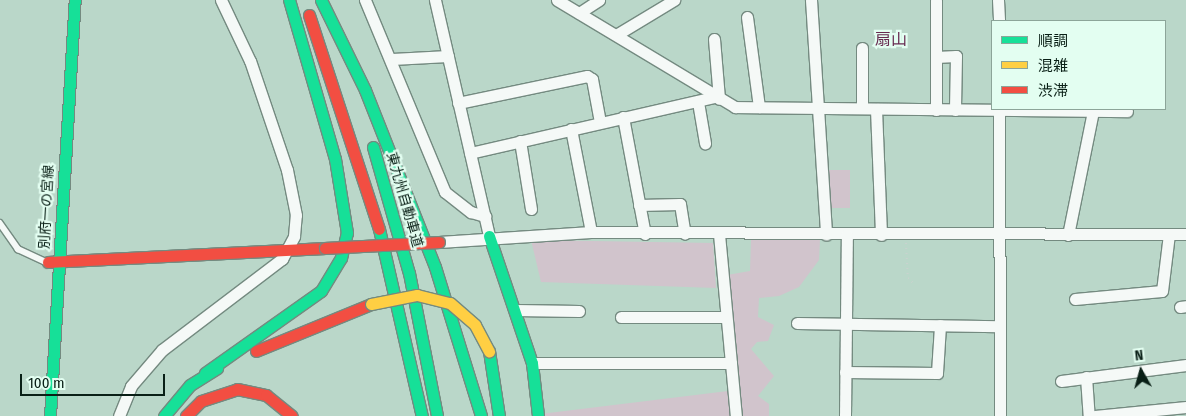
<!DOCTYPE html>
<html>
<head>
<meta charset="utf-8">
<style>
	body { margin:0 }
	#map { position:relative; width:1186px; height:416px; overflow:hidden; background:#bad7c9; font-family:"Fira Sans Condensed","Noto Sans JP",sans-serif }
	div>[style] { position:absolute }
	.green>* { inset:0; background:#d1c4cc; transform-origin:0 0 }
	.path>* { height:2px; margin-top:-1px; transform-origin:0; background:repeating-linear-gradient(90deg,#c9d2ce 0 1px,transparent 0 5px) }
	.roads { filter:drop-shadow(1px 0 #748a80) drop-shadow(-1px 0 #748a80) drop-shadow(0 1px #748a80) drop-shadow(0 -1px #748a80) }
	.lane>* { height:5.5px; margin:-2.75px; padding:0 2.75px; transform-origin:2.75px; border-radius:2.75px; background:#f5f9f7 }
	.street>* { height:11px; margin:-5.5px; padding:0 5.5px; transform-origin:5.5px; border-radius:5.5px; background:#f5f9f7 }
	.fast>* { height:11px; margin:-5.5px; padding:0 5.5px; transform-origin:5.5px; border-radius:5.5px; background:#16e098 }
	.jam>* { height:11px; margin:-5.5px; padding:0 5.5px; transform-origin:5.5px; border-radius:5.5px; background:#f24e42 }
	.bridges { filter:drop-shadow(1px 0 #748a80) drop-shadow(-1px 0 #748a80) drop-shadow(0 1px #748a80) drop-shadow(0 -1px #748a80) }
	.slow-bridge>* { height:11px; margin:-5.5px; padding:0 5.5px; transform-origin:5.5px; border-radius:5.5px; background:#ffcf43 }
	.jam-bridge>* { height:11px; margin:-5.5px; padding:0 5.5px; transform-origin:5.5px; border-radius:5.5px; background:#f24e42 }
	span { translate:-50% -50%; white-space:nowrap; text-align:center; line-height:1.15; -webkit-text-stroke:4.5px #e3fef1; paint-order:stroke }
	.street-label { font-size:14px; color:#091f16 }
	.quarter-label { font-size:16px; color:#672a50 }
	.legend { position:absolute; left:991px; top:20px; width:175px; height:90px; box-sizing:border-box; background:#e3fef1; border:1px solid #8ca599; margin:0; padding:6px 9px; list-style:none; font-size:15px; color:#091f16 }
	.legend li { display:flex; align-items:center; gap:10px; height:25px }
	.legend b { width:25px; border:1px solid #8ca599 }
	.north { position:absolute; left:1116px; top:346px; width:50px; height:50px; -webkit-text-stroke:4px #e3fef1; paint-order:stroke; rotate:353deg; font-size:14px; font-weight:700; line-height:20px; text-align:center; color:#091f16 }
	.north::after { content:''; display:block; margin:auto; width:18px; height:22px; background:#091f16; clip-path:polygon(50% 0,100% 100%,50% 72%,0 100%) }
	.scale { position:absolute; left:20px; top:374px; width:145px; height:22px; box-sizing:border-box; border:2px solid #091f16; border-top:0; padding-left:6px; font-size:15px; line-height:18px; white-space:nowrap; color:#091f16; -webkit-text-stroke:4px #e3fef1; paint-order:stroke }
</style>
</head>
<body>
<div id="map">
	<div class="green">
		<div style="left:850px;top:170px;width:38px;height:24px;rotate:90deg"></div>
		<div style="clip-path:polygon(820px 239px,819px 260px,799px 287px,779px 296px,759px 298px,758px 317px,774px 325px,768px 341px,757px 342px,751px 349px,774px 376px,758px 396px,769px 404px,769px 416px,742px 416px,727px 275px,750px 271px,751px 240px)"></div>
		<div style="clip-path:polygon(531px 240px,713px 243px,716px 288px,541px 282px)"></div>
		<div style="left:728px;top:391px;width:25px;height:185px;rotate:83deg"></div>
	</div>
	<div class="path">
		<div style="left:906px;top:243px;width:35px;rotate:87deg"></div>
		<div style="left:908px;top:278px;width:10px;rotate:45deg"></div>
	</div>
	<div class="roads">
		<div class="lane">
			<div style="left:0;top:223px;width:32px;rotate:55deg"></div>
			<div style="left:18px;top:249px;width:31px;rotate:25deg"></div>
		</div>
		<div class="street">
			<div style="left:365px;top:0;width:208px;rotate:67.4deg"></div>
			<div style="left:445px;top:192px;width:33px;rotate:38deg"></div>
			<div style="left:471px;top:212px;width:15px;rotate:16deg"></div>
			<div style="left:435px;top:0;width:242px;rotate:77.1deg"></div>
			<div style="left:557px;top:0;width:208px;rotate:31deg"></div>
			<div style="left:735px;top:107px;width:392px;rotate:0.6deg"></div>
			<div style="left:811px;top:0;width:235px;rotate:86.3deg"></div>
			<div style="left:936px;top:0;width:110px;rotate:90deg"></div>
			<div style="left:998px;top:0;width:21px;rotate:87deg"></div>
			<div style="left:579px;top:13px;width:24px;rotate:-33deg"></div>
			<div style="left:747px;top:17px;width:91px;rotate:82.4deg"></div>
			<div style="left:616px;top:35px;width:68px;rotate:-31.1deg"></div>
			<div style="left:714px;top:39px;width:60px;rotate:85.2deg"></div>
			<div style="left:862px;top:48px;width:60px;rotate:90deg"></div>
			<div style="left:936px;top:57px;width:20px;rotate:-3deg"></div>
			<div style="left:956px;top:56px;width:54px;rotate:91.1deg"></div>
			<div style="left:392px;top:59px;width:56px;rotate:-3.1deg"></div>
			<div style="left:698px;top:102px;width:42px;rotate:80.3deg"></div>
			<div style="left:458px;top:103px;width:132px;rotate:-11.8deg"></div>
			<div style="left:587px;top:76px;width:6px;rotate:31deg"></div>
			<div style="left:592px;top:79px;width:44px;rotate:79.5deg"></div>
			<div style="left:876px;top:109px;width:126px;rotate:87.7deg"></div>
			<div style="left:999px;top:109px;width:307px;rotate:89.8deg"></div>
			<div style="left:623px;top:117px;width:119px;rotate:79.4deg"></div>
			<div style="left:571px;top:129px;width:105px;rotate:79deg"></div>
			<div style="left:520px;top:141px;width:69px;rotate:80.8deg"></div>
			<div style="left:470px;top:153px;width:251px;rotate:-12.9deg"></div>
			<div style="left:639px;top:205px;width:41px;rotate:-1.4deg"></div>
			<div style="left:680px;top:204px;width:30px;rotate:81deg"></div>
			<div style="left:719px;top:234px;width:183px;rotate:84.7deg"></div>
			<div style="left:1068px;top:235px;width:126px;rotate:-78.6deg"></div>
			<div style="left:439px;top:242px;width:152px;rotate:-3.8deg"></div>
			<div style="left:591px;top:232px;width:595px;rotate:0.19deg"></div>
			<div style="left:1075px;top:299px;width:87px;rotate:-5.3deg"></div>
			<div style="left:1162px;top:291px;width:57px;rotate:-83deg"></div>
			<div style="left:1180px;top:307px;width:6px;rotate:-9deg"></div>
			<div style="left:515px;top:310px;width:64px;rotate:0.9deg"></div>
			<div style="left:621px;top:317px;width:105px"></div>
			<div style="left:797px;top:323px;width:202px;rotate:0.9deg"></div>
			<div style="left:532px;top:363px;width:199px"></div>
			<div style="left:845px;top:372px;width:92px;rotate:0.6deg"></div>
			<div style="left:937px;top:373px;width:48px;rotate:-86.4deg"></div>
			<div style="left:1086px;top:377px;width:39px;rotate:86deg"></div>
			<div style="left:1061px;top:381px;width:126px;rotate:-7.3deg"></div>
			<div style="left:119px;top:416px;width:32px;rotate:-68deg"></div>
			<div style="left:131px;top:386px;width:48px;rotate:-49.3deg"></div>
			<div style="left:162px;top:350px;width:151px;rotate:-37.2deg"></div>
			<div style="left:282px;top:259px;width:26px;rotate:-62deg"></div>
			<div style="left:294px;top:236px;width:21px;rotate:-85deg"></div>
			<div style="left:296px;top:215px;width:46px;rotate:-101.3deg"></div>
			<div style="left:287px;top:170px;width:115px;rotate:-108.7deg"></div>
			<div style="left:250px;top:61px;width:68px;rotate:-115.4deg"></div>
			<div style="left:845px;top:416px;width:181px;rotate:-89.4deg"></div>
			<div style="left:1095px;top:416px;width:91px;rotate:-5.6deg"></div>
		</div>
		<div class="fast">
			<div style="left:321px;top:0;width:100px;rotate:63.9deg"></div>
			<div style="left:365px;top:90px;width:190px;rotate:68.4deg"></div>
			<div style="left:435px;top:267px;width:156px;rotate:72.8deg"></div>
			<div style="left:373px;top:147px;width:131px;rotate:74.1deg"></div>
			<div style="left:409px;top:273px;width:146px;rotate:78.9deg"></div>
			<div style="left:379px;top:229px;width:192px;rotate:77.1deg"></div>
			<div style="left:489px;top:236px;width:134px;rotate:71.3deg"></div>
			<div style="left:532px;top:363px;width:53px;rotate:83.5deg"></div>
			<div style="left:489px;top:351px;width:66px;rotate:81.3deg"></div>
			<div style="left:205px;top:373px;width:142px;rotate:-35.3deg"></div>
			<div style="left:321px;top:291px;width:39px;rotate:-59deg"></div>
			<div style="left:341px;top:258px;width:26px;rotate:-77deg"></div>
			<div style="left:347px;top:233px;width:75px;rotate:-99.2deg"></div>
			<div style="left:335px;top:159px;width:166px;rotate:-106.1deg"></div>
			<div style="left:50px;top:416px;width:417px;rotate:-86.6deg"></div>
			<div style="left:164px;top:416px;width:40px;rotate:-50deg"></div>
			<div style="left:190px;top:385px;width:32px;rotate:-32deg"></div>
		</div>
		<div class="jam">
			<div style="left:309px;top:15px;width:225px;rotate:71.9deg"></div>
			<div style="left:48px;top:262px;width:277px;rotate:-2.9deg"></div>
			<div style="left:256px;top:351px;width:124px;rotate:-22.2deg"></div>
			<div style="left:186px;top:416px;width:21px;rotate:-45deg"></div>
			<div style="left:201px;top:401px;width:38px;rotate:-18deg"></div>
			<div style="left:237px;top:389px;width:30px;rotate:12deg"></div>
			<div style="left:266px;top:395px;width:33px;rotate:39deg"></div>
		</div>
	</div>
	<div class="bridges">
		<div class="slow-bridge">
			<div style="left:371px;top:304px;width:47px;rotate:-11.1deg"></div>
			<div style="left:417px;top:295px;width:34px;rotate:14deg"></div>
			<div style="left:450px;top:303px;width:33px;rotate:41deg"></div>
			<div style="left:475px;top:325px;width:30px;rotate:62deg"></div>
		</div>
		<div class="jam-bridge">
			<div style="left:325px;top:248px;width:114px;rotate:-3deg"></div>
		</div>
	</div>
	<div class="street-label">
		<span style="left:404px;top:200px;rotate:74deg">東九州自動車道</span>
		<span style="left:47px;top:207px;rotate:-87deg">別府一の宮線</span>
	</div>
	<div class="quarter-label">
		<span style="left:891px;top:40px">扇山</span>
	</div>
	<ul class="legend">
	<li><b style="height:6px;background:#16e098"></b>順調</li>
	<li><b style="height:6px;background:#ffcf43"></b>混雑</li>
	<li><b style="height:6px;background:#f24e42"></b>渋滞</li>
	</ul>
	<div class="north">N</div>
	<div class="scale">100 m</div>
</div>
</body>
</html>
